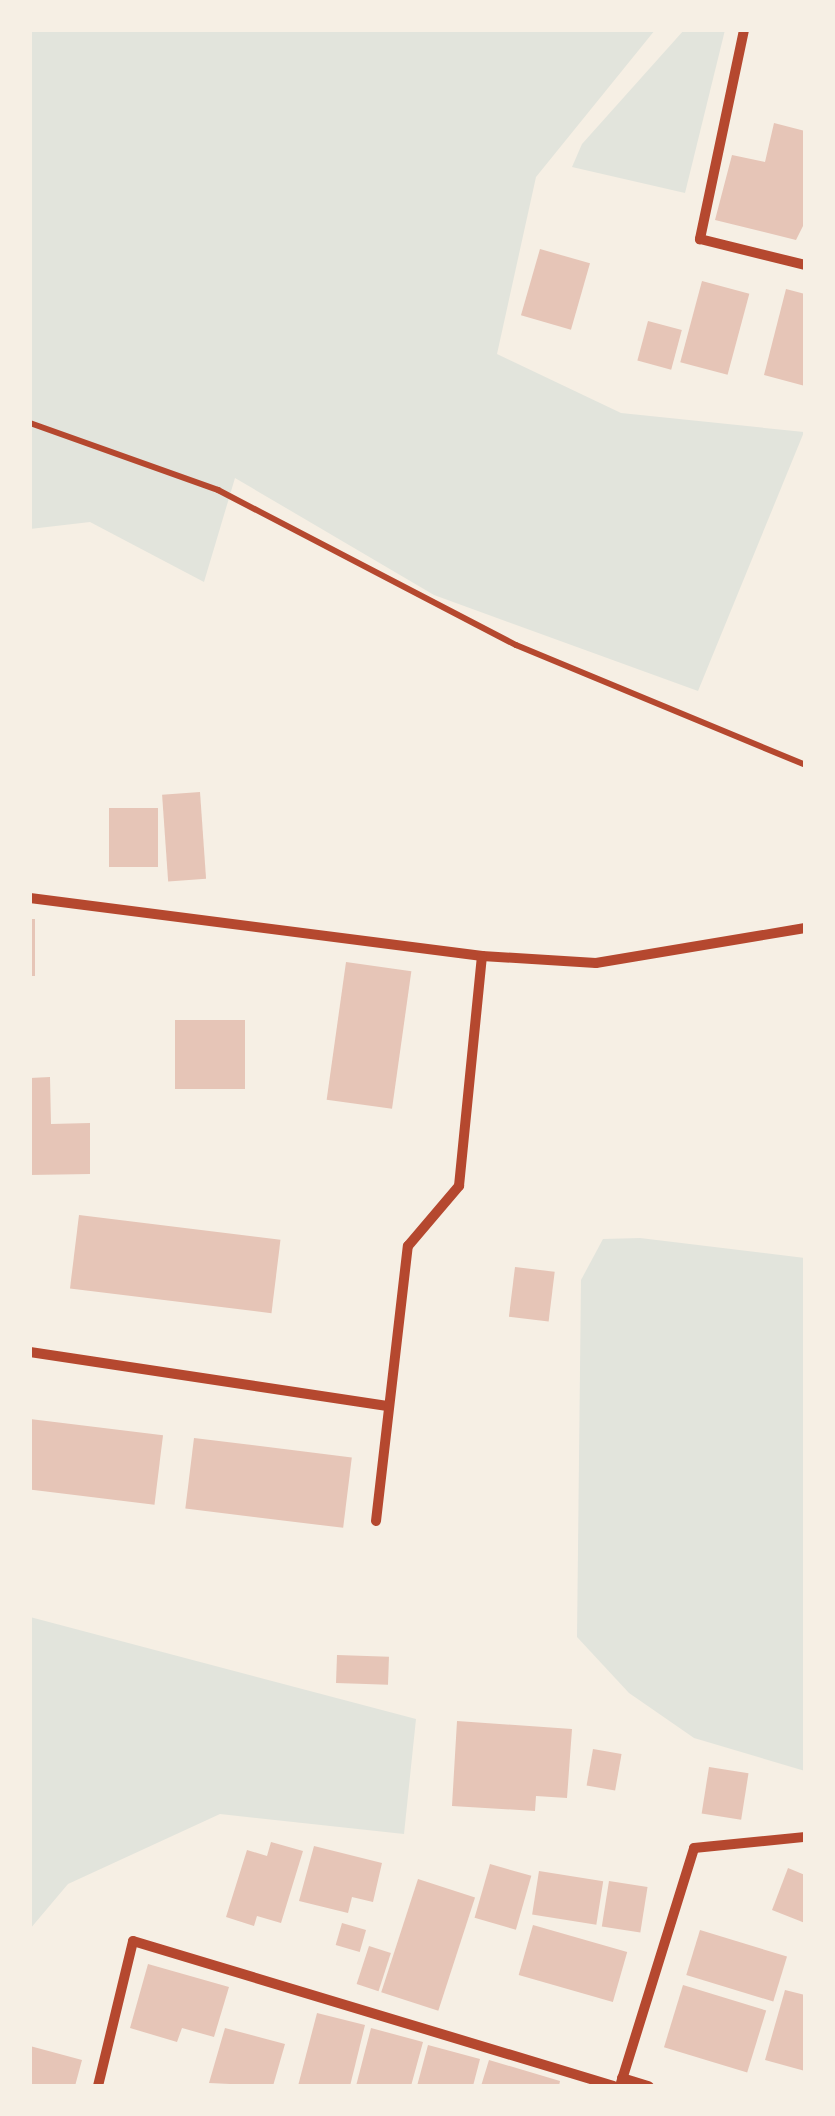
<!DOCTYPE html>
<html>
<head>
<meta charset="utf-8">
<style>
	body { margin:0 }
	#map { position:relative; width:835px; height:2116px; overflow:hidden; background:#f6efe4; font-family:"Libre Baskerville",serif }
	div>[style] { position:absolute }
	.green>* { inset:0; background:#e2e4dc }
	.building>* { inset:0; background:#e6c5b7; transform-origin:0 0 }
	.path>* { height:6px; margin:-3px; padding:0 3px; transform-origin:3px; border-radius:3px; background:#b5482f }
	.minor>* { height:10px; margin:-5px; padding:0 5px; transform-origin:5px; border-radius:5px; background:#b5482f }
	span { translate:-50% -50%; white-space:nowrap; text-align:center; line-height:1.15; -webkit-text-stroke:9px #f6efe4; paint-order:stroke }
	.frame { position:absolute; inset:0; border:32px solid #f6efe4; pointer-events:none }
</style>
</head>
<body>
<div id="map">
	<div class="green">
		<div style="clip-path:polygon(30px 30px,655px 30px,536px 177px,497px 354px,621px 413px,804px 432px,698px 691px,434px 595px,235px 478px,204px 582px,90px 522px,30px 529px)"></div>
		<div style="clip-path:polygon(684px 30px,725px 30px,685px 193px,572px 167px,582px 144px)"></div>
		<div style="clip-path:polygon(640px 1238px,805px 1258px,805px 1771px,694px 1738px,629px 1693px,577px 1637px,581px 1280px,603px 1239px)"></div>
		<div style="clip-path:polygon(30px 1617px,416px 1719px,404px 1834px,220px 1814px,68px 1884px,30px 1929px)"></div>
	</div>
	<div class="building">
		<div style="clip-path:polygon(774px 123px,805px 131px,805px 222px,796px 240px,715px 220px,732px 155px,765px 162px)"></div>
		<div style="left:540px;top:249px;width:52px;height:69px;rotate:16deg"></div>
		<div style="left:702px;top:281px;width:49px;height:84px;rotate:15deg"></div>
		<div style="clip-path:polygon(786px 289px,805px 294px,805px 386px,764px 375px)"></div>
		<div style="left:648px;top:321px;width:35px;height:41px;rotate:15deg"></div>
		<div style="left:200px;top:792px;width:87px;height:38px;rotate:86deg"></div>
		<div style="left:109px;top:808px;width:49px;height:59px"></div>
		<div style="left:30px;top:919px;width:5px;height:57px"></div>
		<div style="left:346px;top:962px;width:66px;height:139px;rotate:8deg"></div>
		<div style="left:175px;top:1020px;width:70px;height:69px"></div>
		<div style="clip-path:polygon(50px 1077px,51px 1124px,90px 1123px,90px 1174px,30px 1175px,30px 1078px)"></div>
		<div style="left:79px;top:1215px;width:203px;height:74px;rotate:7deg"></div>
		<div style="left:515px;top:1267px;width:40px;height:50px;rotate:7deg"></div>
		<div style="left:30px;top:1419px;width:134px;height:70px;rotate:7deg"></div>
		<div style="left:194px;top:1438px;width:159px;height:71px;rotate:7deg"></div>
		<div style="left:337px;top:1655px;width:52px;height:28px;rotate:2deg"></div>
		<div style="clip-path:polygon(457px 1721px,572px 1729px,567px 1798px,536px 1796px,535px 1811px,452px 1806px)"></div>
		<div style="left:593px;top:1749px;width:29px;height:37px;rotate:10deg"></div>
		<div style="left:709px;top:1767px;width:40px;height:47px;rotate:9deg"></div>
		<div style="clip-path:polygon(271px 1842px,303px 1851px,281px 1923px,257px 1916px,254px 1926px,226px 1917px,247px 1850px,267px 1856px)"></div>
		<div style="clip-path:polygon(314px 1846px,382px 1863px,373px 1902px,352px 1897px,348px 1913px,299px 1901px)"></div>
		<div style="left:490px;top:1864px;width:43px;height:56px;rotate:16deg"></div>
		<div style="clip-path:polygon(788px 1868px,805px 1875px,805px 1923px,772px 1910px)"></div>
		<div style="left:539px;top:1871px;width:65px;height:44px;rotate:9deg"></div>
		<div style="left:418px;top:1879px;width:60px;height:119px;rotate:18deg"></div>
		<div style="left:609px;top:1881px;width:39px;height:46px;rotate:9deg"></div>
		<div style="left:342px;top:1923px;width:25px;height:23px;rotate:16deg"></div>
		<div style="left:533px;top:1925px;width:98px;height:52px;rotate:16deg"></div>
		<div style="left:700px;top:1930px;width:91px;height:47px;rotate:17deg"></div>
		<div style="left:369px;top:1946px;width:23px;height:40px;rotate:18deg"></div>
		<div style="clip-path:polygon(148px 1964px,229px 1987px,214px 2037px,182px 2028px,177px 2042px,130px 2028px)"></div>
		<div style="left:683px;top:1985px;width:87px;height:65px;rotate:17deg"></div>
		<div style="clip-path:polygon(785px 1990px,805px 1995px,805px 2071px,765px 2060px)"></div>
		<div style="clip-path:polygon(317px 2013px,365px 2025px,350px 2086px,298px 2086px)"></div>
		<div style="clip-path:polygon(225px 2028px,285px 2044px,273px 2086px,209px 2083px)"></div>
		<div style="clip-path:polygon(371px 2028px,423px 2042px,411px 2086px,356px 2086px)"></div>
		<div style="clip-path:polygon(428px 2045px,480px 2059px,473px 2086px,417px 2086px)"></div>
		<div style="clip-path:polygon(30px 2046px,82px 2060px,75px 2086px,30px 2086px)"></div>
		<div style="clip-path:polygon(489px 2060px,560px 2081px,559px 2086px,481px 2086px)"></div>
	</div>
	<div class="path">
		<div style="left:30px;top:423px;width:200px;rotate:19.6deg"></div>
		<div style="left:218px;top:490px;width:336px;rotate:27.5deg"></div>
		<div style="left:516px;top:645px;width:313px;rotate:22.5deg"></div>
	</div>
	<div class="minor">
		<div style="left:744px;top:30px;width:214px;rotate:101.9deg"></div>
		<div style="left:700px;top:239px;width:108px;rotate:13.9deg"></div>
		<div style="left:30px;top:898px;width:456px;rotate:7.3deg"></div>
		<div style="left:482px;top:956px;width:114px;rotate:3.5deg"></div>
		<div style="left:596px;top:963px;width:212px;rotate:-9.5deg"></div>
		<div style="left:30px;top:1352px;width:363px;rotate:8.6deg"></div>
		<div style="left:376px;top:1521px;width:277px;rotate:-83.4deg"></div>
		<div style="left:408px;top:1246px;width:79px;rotate:-49.6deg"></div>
		<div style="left:459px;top:1186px;width:231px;rotate:-84.3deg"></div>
		<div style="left:622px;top:2078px;width:28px;rotate:17deg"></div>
		<div style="left:98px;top:2086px;width:149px;rotate:-76.4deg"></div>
		<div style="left:133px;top:1941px;width:502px;rotate:16.78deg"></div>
		<div style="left:620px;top:2086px;width:249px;rotate:-72.7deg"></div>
		<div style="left:694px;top:1848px;width:112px;rotate:-5.7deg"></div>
	</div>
	<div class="frame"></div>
</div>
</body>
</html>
